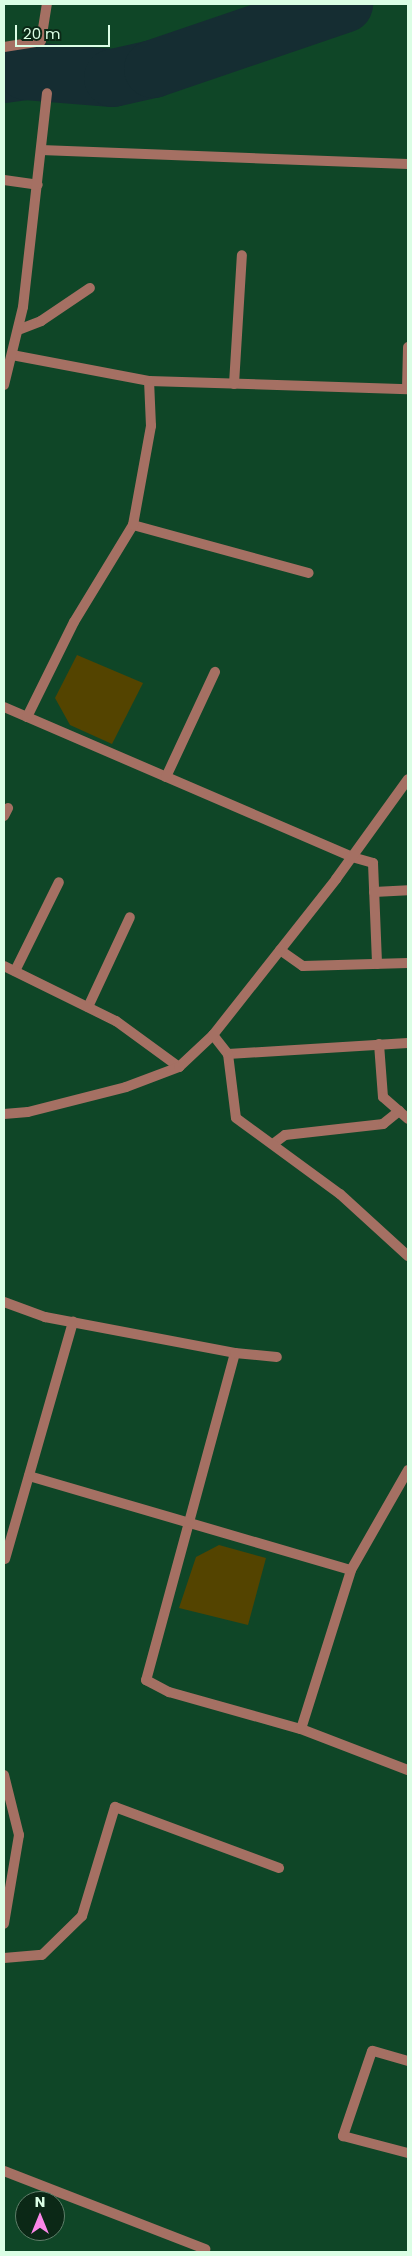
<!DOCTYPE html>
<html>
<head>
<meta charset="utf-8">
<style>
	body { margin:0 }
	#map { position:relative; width:412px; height:2256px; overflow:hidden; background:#0f4627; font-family:Poppins,sans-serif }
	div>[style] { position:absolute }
	.green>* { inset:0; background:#544400 }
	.river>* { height:58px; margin:-29px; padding:0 29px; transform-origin:29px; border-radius:29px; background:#152d32 }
	.lane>* { height:10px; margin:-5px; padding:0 5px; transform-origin:5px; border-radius:5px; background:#a57063 }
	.street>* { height:10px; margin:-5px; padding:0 5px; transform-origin:5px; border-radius:5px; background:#a57063 }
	span { translate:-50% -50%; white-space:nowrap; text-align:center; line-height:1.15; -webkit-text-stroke:5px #0b2816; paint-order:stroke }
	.frame { position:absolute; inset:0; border:5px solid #dbfee5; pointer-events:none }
	.north { position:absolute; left:15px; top:2191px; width:50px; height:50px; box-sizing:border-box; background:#0b2816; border:1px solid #5e7e69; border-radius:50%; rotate:0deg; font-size:14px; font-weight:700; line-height:20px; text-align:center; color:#dbfee5 }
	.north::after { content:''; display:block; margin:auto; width:18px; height:22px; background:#fa87e7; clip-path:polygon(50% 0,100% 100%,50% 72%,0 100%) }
	.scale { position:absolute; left:15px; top:25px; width:95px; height:22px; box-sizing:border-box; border:2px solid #dbfee5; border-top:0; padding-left:6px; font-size:15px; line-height:18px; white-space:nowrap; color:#dbfee5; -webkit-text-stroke:4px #0b2816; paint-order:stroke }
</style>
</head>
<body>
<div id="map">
	<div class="green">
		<div style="clip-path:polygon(77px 655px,143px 683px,112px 744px,70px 725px,55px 698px)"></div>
		<div style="clip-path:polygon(219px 1545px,266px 1558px,248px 1625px,179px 1608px,196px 1557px)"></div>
	</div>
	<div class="river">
		<div style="left:4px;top:74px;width:22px;rotate:-8deg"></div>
		<div style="left:26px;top:71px;width:87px;rotate:4.6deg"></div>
		<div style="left:113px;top:78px;width:41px;rotate:-12.7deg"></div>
		<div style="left:153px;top:69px;width:202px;rotate:-18.8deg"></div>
	</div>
	<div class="lane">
		<div style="left:18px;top:330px;width:25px;rotate:-21deg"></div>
		<div style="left:41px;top:321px;width:59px;rotate:-34deg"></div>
		<div style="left:4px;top:816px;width:9px;rotate:-63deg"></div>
		<div style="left:352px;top:857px;width:22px;rotate:16deg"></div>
		<div style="left:373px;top:863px;width:101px;rotate:87.7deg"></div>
		<div style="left:374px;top:892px;width:34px;rotate:-3deg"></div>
		<div style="left:280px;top:950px;width:28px;rotate:35deg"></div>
		<div style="left:303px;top:966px;width:105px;rotate:-1.6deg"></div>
		<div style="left:15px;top:971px;width:99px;rotate:-63.7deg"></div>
		<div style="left:88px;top:1007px;width:99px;rotate:-65deg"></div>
		<div style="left:379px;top:1044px;width:53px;rotate:85.7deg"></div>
		<div style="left:383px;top:1097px;width:33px;rotate:41deg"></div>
		<div style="left:228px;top:1054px;width:180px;rotate:-3.5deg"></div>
		<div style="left:273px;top:1144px;width:15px;rotate:-37deg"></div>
		<div style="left:285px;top:1135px;width:99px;rotate:-6.4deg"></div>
		<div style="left:383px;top:1124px;width:21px;rotate:-39deg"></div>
	</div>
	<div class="street">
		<div style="left:4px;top:47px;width:37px;rotate:-9deg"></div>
		<div style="left:41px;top:41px;width:37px;rotate:-81deg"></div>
		<div style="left:41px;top:150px;width:367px;rotate:2.2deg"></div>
		<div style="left:4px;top:180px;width:34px;rotate:8deg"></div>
		<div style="left:12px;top:355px;width:139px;rotate:10.7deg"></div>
		<div style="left:149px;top:381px;width:259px;rotate:1.8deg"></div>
		<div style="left:234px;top:384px;width:129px;rotate:-86.5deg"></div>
		<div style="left:4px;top:385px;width:80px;rotate:-76.3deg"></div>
		<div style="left:23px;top:307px;width:215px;rotate:-83.6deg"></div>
		<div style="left:407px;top:389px;width:42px;rotate:-88.6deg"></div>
		<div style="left:133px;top:525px;width:182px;rotate:15.3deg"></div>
		<div style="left:4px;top:707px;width:379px;rotate:23.3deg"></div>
		<div style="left:27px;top:717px;width:106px;rotate:-63.7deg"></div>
		<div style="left:74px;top:622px;width:114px;rotate:-58.7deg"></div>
		<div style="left:133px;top:525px;width:101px;rotate:-79.7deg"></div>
		<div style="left:151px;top:426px;width:45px;rotate:-92.5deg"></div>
		<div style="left:166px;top:777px;width:116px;rotate:-65deg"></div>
		<div style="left:4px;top:966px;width:125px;rotate:26.2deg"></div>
		<div style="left:116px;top:1021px;width:78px;rotate:36.1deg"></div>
		<div style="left:213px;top:1035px;width:24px;rotate:52deg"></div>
		<div style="left:228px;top:1054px;width:64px;rotate:82.9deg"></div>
		<div style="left:236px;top:1118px;width:129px;rotate:36.2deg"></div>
		<div style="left:340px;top:1194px;width:92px;rotate:42.4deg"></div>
		<div style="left:4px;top:1114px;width:24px;rotate:-5deg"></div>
		<div style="left:28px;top:1112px;width:101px;rotate:-14.3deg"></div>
		<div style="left:126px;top:1087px;width:57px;rotate:-20.7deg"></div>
		<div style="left:179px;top:1067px;width:47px;rotate:-43.3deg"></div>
		<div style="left:213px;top:1035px;width:199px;rotate:-51.7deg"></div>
		<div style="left:336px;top:879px;width:123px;rotate:-54.2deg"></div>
		<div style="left:4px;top:1302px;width:44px;rotate:20.1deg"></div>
		<div style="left:45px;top:1317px;width:193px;rotate:10.7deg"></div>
		<div style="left:235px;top:1353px;width:339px;rotate:105.2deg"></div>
		<div style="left:146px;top:1680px;width:26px;rotate:28deg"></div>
		<div style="left:169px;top:1692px;width:137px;rotate:15.7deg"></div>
		<div style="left:301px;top:1729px;width:115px;rotate:21deg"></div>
		<div style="left:235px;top:1353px;width:42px;rotate:5.4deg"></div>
		<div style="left:29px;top:1476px;width:335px;rotate:16.3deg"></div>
		<div style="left:5px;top:1559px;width:247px;rotate:-74deg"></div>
		<div style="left:301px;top:1729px;width:167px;rotate:-72.5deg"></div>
		<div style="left:351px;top:1570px;width:115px;rotate:-60.3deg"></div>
		<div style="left:4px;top:1775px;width:62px;rotate:76deg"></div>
		<div style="left:19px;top:1835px;width:90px;rotate:99.6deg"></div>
		<div style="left:4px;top:1958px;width:38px;rotate:-5deg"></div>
		<div style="left:42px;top:1955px;width:56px;rotate:-44.3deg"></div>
		<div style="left:82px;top:1916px;width:114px;rotate:-73.2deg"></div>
		<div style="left:115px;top:1807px;width:175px;rotate:20.4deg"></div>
		<div style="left:408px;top:2061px;width:37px;rotate:-164deg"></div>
		<div style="left:372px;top:2051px;width:90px;rotate:108.8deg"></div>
		<div style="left:343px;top:2136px;width:67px;rotate:14.7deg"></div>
		<div style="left:4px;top:2171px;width:216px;rotate:21.2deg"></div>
	</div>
	<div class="frame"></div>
	<div class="north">N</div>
	<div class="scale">20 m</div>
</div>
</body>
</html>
